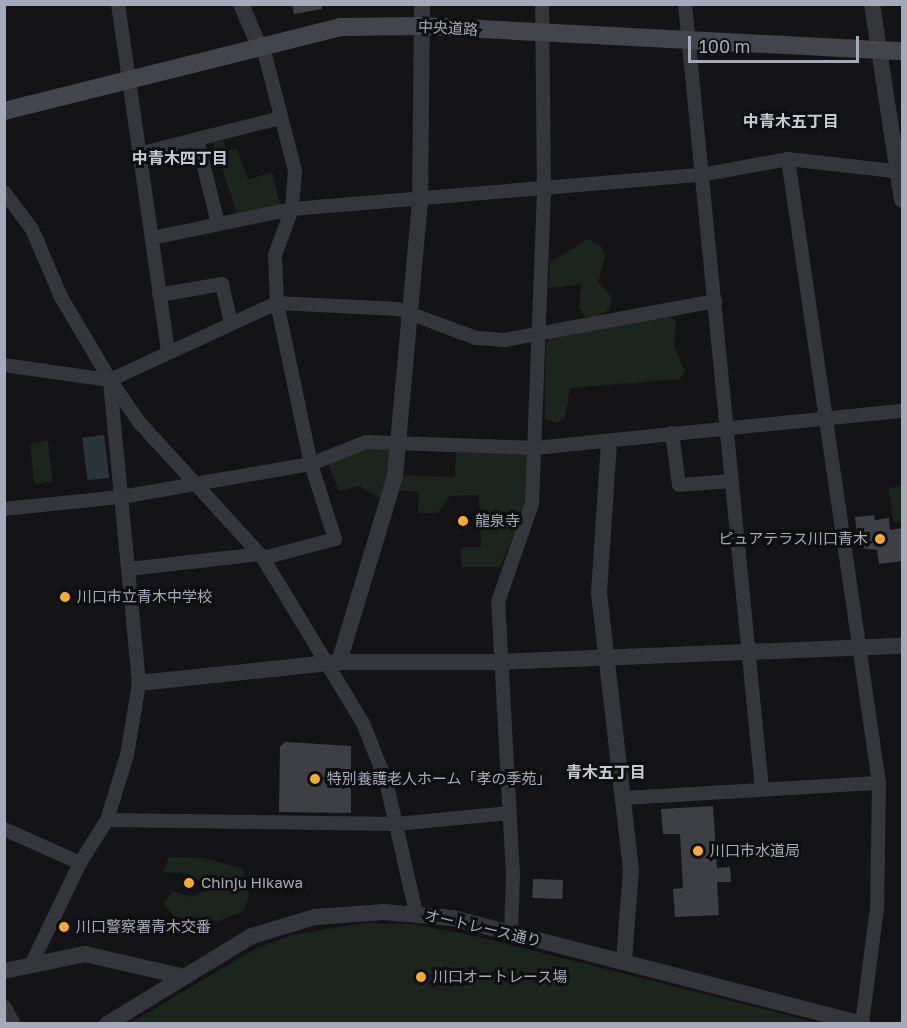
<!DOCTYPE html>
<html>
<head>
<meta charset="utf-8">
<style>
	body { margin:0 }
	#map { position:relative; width:907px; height:1028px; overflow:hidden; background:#141416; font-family:"Golos Text","Noto Sans JP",sans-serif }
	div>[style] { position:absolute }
	.green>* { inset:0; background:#1c251d; transform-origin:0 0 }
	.water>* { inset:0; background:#29343b; transform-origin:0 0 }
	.building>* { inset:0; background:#3e3f44; transform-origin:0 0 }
	.minor>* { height:14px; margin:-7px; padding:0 7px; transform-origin:7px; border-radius:7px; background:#35363c }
	.tertiary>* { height:16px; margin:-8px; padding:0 8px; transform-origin:8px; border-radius:8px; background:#35363c }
	.secondary>* { height:18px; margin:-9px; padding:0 9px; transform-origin:9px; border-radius:9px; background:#43454c }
	.dots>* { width:16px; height:16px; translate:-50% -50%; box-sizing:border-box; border:3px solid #0f0f11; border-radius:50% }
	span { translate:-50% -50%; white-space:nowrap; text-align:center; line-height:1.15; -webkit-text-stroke:6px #0f0f11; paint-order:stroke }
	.street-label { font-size:15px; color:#a4abb8 }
	.poi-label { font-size:15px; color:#a4abb8 }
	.left { translate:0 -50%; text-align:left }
	.right { translate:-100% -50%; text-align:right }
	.neighbourhood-label { font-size:16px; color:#c6cad3; font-weight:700 }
	.frame { position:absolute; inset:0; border:6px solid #a4abb8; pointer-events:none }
	.scale { position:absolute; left:688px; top:36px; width:171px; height:27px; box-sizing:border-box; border:3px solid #a4abb8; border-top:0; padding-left:8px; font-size:18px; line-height:21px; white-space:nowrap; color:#a4abb8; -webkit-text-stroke:4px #0f0f11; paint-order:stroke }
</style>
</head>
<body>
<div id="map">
	<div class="green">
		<div style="clip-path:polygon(222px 136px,226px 151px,237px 149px,248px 180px,272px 172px,281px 208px,237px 214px,212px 139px)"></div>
		<div style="clip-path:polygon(588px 239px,601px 246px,605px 257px,598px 282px,612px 297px,609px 310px,593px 317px,585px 317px,579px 308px,581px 284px,548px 288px,550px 262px)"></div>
		<div style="clip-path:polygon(669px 316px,676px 322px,674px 347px,685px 371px,680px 379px,570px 388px,565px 418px,558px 423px,545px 419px,546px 343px,552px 337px)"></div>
		<div style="left:48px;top:441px;width:41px;height:18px;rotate:84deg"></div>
		<div style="clip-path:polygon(372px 445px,392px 450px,382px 500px,360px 486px,339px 491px,328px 463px)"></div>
		<div style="clip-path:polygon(456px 449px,526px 453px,529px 458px,525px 507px,500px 567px,461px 567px,461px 547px,481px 547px,479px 495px,450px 496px,438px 513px,418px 513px,419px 491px,400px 491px,402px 475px,455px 477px)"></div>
		<div style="clip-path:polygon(902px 486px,902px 521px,893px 522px,889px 488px)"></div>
		<div style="clip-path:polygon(169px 857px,203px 858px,243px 869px,249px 895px,244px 911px,211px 924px,174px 916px,163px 903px,173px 891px,191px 897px,211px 888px,187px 873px,163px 872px)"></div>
		<div style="clip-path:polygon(365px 923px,412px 924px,479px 937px,818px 1023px,130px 1023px,255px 949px,292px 935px)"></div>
	</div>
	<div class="water">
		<div style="left:104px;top:435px;width:43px;height:22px;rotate:83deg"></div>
	</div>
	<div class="building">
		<div style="clip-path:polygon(292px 4px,322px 4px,322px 9px,294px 14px)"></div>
		<div style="clip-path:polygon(874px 515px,875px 520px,889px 518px,890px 530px,903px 528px,903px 561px,879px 564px,877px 550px,859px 548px,855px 517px)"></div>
		<div style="clip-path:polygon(286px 742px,351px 746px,351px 813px,279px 812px,280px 746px)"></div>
		<div style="clip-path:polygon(713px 806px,717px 868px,730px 867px,731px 882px,717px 882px,719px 915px,675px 917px,673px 889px,683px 888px,680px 834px,663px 834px,661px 809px)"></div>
		<div style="left:533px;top:879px;width:30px;height:19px;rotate:2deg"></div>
	</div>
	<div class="minor">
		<div style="left:118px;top:4px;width:351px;rotate:81.8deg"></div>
		<div style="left:685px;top:4px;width:789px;rotate:84.4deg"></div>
		<div style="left:262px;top:43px;width:132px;rotate:75.5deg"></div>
		<div style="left:295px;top:171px;width:38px;rotate:95deg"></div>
		<div style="left:292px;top:209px;width:49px;rotate:110.3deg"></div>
		<div style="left:275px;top:255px;width:48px;rotate:87.6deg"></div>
		<div style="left:277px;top:303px;width:165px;rotate:78.1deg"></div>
		<div style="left:311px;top:464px;width:79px;rotate:72.3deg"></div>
		<div style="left:335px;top:539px;width:74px;rotate:165.2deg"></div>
		<div style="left:197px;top:139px;width:88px;rotate:76.1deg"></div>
		<div style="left:138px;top:154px;width:146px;rotate:-14.2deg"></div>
		<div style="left:788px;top:159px;width:631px;rotate:81.7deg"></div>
		<div style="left:879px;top:783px;width:125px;rotate:90.9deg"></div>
		<div style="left:877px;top:908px;width:116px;rotate:97.4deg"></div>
		<div style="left:4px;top:192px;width:46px;rotate:52.9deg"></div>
		<div style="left:32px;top:229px;width:74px;rotate:66.9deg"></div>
		<div style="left:61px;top:297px;width:96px;rotate:59.4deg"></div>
		<div style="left:110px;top:380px;width:51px;rotate:55.4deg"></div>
		<div style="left:139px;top:422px;width:184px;rotate:47.6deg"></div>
		<div style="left:263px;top:558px;width:193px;rotate:58.8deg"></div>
		<div style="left:363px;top:723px;width:62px;rotate:68.4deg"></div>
		<div style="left:386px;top:781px;width:135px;rotate:77.2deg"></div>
		<div style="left:152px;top:238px;width:143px;rotate:-11.7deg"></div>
		<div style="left:292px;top:209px;width:410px;rotate:-4.8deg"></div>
		<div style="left:701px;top:175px;width:88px;rotate:-10.4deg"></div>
		<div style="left:788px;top:159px;width:115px;rotate:6.5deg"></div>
		<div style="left:159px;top:295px;width:64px;rotate:-9.9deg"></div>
		<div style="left:222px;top:284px;width:40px;rotate:77deg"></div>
		<div style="left:4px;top:365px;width:107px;rotate:8.1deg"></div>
		<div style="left:110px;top:380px;width:184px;rotate:-24.8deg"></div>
		<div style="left:277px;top:303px;width:121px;rotate:2.8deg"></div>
		<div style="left:398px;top:309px;width:83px;rotate:20.4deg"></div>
		<div style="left:476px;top:338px;width:29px;rotate:4deg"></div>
		<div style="left:505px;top:340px;width:214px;rotate:-10.5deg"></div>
		<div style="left:672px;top:433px;width:52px;rotate:82.3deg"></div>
		<div style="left:679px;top:485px;width:52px;rotate:-4.4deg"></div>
		<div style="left:4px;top:509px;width:118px;rotate:-5.9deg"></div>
		<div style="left:121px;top:497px;width:193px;rotate:-9.9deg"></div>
		<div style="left:311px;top:464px;width:59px;rotate:-21.8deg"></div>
		<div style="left:366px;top:442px;width:169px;rotate:2deg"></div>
		<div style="left:535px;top:448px;width:369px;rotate:-5.8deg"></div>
		<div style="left:129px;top:569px;width:132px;rotate:-6.5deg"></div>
		<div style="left:624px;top:798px;width:255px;rotate:-3.4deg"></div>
		<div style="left:107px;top:820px;width:290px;rotate:0.8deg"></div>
		<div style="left:397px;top:824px;width:113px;rotate:-5.6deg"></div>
		<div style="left:4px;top:829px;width:83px;rotate:24.1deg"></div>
		<div style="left:511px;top:933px;width:58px;rotate:-88deg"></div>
		<div style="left:513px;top:875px;width:273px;rotate:-93.1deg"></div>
		<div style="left:498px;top:602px;width:104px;rotate:-70.9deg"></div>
		<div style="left:532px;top:504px;width:314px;rotate:-87.8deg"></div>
		<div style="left:544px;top:190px;width:186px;rotate:-90.6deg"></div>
		<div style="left:33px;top:961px;width:109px;rotate:-64.4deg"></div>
		<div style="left:80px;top:863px;width:51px;rotate:-57.9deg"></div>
		<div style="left:107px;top:820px;width:68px;rotate:-72.9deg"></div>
		<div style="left:127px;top:755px;width:73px;rotate:-80.5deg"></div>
		<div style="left:139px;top:683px;width:302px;rotate:-95.5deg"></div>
	</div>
	<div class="tertiary">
		<div style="left:241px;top:4px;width:43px;rotate:67deg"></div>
		<div style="left:872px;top:4px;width:198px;rotate:81.3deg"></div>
		<div style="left:609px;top:442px;width:151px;rotate:93.8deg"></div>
		<div style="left:599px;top:593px;width:279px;rotate:83.4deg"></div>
		<div style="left:631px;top:870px;width:92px;rotate:94.4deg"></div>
		<div style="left:339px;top:662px;width:194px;rotate:-73.2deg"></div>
		<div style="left:395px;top:476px;width:276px;rotate:-84.8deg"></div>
		<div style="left:420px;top:201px;width:197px;rotate:-89.4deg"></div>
		<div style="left:139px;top:683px;width:201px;rotate:-6deg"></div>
		<div style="left:339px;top:662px;width:159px"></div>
		<div style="left:498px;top:662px;width:404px;rotate:-2.3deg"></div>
		<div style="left:4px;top:971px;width:83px;rotate:-11.9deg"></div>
		<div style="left:85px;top:954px;width:98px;rotate:13deg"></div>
		<div style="left:4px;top:1008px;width:18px;rotate:61deg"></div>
		<div style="left:107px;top:1024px;width:170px;rotate:-31.3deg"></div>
		<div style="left:252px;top:936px;width:66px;rotate:-16.8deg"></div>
		<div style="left:315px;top:917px;width:69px;rotate:-4.1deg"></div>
		<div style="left:384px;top:912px;width:69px;rotate:5deg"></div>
		<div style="left:453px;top:918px;width:423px;rotate:14.5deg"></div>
	</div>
	<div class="secondary">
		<div style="left:4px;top:111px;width:346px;rotate:-14deg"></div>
		<div style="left:340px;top:27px;width:82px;rotate:-0.7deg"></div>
		<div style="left:422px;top:26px;width:481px;rotate:3deg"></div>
	</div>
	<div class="dots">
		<div style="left:463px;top:521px;background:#ffac23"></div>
		<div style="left:880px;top:539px;background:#ffac23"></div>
		<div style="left:65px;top:597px;background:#ffac23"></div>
		<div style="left:315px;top:779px;background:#ffac23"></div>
		<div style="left:698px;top:851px;background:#ffac23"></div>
		<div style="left:189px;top:883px;background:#ffac23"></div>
		<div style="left:64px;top:927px;background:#ffac23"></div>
		<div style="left:421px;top:977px;background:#ffac23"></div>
	</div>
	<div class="street-label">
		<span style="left:448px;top:28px;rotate:3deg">中央道路</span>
		<span style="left:483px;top:928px;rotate:13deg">オートレース通り</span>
	</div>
	<div class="poi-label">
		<span class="left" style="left:475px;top:521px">龍泉寺</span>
		<span class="right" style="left:868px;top:539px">ピュアテラス川口青木</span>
		<span class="left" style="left:77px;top:597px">川口市立青木中学校</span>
		<span class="left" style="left:327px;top:779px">特別養護老人ホーム「孝の季苑」</span>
		<span class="left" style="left:710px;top:851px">川口市水道局</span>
		<span class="left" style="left:201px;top:883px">Chinju Hikawa</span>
		<span class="left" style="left:76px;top:927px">川口警察署青木交番</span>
		<span class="left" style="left:433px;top:977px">川口オートレース場</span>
	</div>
	<div class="neighbourhood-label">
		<span style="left:791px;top:121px">中青木五丁目</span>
		<span style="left:180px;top:158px">中青木四丁目</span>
		<span style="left:606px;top:772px">青木五丁目</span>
	</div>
	<div class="frame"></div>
	<div class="scale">100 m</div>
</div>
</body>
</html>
